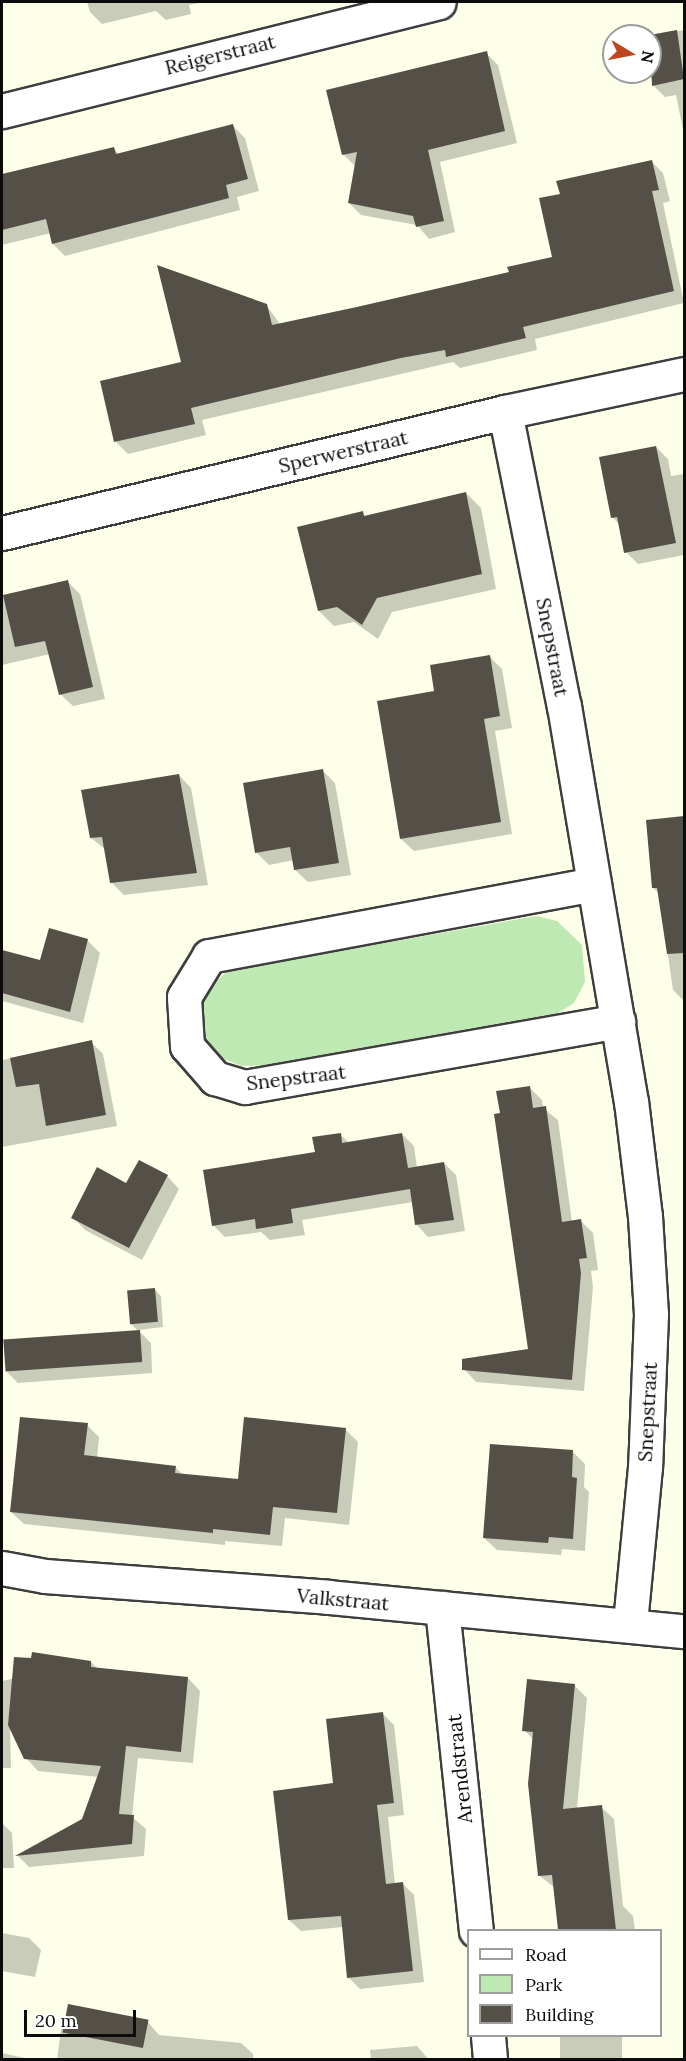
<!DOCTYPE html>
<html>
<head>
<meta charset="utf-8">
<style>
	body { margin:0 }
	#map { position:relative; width:686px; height:2061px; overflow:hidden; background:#fdffe9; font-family:Lora,serif }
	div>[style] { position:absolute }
	.green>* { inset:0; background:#bfe9b3 }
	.shadow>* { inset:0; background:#0003; transform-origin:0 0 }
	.building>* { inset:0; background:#545047; transform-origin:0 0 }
	.roads { filter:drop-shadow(2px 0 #3e3e3e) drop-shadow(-2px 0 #3e3e3e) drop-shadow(0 2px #3e3e3e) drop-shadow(0 -2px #3e3e3e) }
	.minor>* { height:33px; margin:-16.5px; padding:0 16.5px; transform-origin:16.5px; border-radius:16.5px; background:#fff }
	span { translate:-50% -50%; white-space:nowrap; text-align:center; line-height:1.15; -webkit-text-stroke:6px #fff; paint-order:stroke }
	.street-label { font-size:20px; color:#0b0b0b }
	.frame { position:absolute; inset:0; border:3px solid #0b0b0b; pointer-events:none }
	.legend { position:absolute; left:467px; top:1929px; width:195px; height:108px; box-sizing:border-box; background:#fff; border:2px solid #9d9d9d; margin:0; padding:8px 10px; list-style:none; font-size:18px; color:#0b0b0b }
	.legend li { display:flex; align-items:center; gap:12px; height:30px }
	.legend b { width:30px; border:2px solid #9d9d9d }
	.north { position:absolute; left:602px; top:24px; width:60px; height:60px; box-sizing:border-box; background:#fff; border:2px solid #9d9d9d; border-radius:50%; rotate:100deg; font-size:16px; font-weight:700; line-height:24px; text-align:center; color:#0b0b0b }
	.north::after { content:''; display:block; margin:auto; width:21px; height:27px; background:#bd4721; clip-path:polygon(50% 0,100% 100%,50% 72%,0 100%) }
	.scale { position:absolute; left:24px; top:2010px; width:112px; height:27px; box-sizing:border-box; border:3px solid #0b0b0b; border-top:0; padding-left:8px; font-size:18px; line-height:21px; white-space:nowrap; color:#0b0b0b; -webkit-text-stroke:4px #fff; paint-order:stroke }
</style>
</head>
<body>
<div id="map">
	<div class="green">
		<div style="clip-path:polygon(536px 916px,557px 921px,582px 945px,585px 982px,574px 1003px,558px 1013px,265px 1065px,241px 1066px,217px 1056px,203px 1034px,201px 1005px,211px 985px,228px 971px)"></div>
	</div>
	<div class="shadow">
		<div style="clip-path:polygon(87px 2px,204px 2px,189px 5px,191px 14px,166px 20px,156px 11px,102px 24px,90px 12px)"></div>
		<div style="clip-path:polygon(684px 30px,684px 135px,676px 95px,665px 97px,653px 85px,650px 71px,650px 36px)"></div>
		<div style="clip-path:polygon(486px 53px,498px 65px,517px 143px,440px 162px,455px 232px,429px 239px,417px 225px,361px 215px,349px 203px,356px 167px,343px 154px)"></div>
		<div style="clip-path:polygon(233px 126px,245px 138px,259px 191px,237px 197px,240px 210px,65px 256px,53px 244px,51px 233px,2px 245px,2px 182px,114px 149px,120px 155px)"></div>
		<div style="clip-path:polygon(651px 161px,663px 173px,670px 201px,663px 203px,684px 303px,535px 339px,537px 350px,460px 368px,453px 362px,202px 420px,206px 435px,128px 454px,116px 442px,183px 363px,266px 305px,280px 324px,510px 273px,553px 258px,562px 195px)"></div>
		<div style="clip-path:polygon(656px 447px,668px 459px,671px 476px,684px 474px,684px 555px,638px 564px,626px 552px,621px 526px,612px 517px)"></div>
		<div style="clip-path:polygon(466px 493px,481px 508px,496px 589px,392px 612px,378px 639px,354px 622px,334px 626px,319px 611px,362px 513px,366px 517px)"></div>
		<div style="clip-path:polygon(67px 581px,80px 594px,105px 699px,73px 706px,60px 694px,50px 654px,2px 665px,2px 597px)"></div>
		<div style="clip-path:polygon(490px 657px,502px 669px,512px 728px,495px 731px,512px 834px,414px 851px,401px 839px,436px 692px)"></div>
		<div style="clip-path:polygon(323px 771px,335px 783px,351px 875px,308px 882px,295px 870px,294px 860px,269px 865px,256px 852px)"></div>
		<div style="clip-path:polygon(179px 775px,191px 788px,208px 885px,124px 895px,111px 882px,106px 850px,91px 838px)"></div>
		<div style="clip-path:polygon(684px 818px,684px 1001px,673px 990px,659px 893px,653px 888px,647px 821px)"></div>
		<div style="clip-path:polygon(87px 940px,100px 953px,83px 1023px,2px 1001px,2px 952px,41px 962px)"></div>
		<div style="clip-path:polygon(91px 1042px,103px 1054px,117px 1126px,2px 1147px,2px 1060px)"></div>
		<div style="clip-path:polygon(529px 1087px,542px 1100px,543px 1108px,558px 1120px,572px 1222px,581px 1221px,593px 1233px,598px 1270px,591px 1271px,593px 1287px,584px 1391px,476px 1382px,464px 1369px,530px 1350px,501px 1114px)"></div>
		<div style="clip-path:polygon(340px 1134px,349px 1143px,402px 1134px,414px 1146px,417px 1168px,444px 1163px,456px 1175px,465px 1231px,428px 1237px,417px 1225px,413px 1202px,302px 1220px,305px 1235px,270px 1240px,261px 1232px,225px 1237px,213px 1225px)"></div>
		<div style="clip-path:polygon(167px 1176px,179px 1189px,142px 1260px,85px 1230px,73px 1217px)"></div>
		<div style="clip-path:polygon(155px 1290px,161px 1296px,163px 1327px,138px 1330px,151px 1343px,152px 1373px,18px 1383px,7px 1372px,139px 1332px,131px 1324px)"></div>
		<div style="clip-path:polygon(87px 1425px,99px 1437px,97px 1458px,175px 1467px,183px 1475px,240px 1481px,345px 1429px,358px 1442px,349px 1525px,285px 1518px,282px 1546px,225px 1541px,225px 1545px,24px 1524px,11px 1512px)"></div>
		<div style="clip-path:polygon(572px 1451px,585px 1464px,584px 1487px,589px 1492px,585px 1551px,562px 1549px,561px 1555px,497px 1550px,484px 1538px)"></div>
		<div style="clip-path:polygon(91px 1662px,98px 1669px,188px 1678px,200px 1691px,193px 1763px,138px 1758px,132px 1817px,146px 1829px,144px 1856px,29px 1867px,18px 1856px,83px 1820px,99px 1777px,38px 1771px,26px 1758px,10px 1726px,11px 1768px,2px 1768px,2px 1681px)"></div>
		<div style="clip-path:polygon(574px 1685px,587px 1698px,577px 1809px,601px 1807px,614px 1819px,623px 1906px,633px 1916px,635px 1930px,560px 1930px,555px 1888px,540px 1876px,534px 1740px,524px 1730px)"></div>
		<div style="clip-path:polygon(383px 1714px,394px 1725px,404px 1815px,388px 1817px,395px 1884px,402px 1883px,414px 1895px,424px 1982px,360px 1989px,348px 1977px,343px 1927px,301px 1931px,289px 1920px,335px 1785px)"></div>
		<div style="clip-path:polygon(2px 1823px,12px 1833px,14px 1868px,2px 1868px)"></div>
		<div style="clip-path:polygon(2px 1933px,29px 1938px,41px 1950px,35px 1977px,2px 1971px)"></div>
		<div style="clip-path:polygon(147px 2021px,159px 2035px,241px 2043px,253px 2054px,253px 2060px,57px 2060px,61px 2029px)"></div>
		<div style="left:560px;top:2036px;width:62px;height:24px"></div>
		<div style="clip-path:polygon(417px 2046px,429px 2060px,371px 2060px,370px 2050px)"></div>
		<div style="clip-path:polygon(2px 2053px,33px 2060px,2px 2060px)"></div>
	</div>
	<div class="building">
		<div style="clip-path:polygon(677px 30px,684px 79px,652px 86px,650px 36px,644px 36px)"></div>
		<div style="clip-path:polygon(487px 51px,505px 131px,428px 150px,444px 221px,416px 227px,413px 216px,348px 203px,357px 152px,342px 155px,326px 90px)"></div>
		<div style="clip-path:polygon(233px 124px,248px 179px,226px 185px,229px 198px,52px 244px,46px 219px,2px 230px,2px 174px,114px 147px,116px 154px)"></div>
		<div style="clip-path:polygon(652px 160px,659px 190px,652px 191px,674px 291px,523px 327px,526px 338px,446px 357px,445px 350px,401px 358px,191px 408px,195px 424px,114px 442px,100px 381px,181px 362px,157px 265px,267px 304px,272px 325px,357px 307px,509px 272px,507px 267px,552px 257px,539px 198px,560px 194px,556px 181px)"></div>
		<div style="clip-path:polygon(656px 446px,676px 543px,624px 553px,617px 517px,611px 518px,599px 457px)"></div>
		<div style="clip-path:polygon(466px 492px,482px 574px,377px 598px,362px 625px,337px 607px,318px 611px,297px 527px,363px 511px,364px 516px)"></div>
		<div style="clip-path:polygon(68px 580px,93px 687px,59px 695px,45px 641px,15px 647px,3px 595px)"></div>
		<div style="clip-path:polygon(490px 655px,500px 716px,484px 719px,501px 822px,400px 839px,377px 701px,434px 691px,430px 665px)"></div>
		<div style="clip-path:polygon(323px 769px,339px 863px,294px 870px,290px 847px,255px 853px,243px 783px)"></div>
		<div style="clip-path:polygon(179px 774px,197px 873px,110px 883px,102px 837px,90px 838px,81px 790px)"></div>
		<div style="clip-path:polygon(684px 816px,684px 953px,667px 954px,657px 888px,652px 888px,646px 820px)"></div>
		<div style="clip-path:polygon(49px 928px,88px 939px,70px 1012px,2px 993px,2px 950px,40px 960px)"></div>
		<div style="clip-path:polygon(92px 1040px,106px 1115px,46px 1126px,39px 1084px,16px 1087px,10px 1058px)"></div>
		<div style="clip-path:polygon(530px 1086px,533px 1108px,546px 1106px,562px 1222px,581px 1219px,587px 1258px,579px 1259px,581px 1273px,572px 1380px,462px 1370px,462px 1359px,528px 1349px,494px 1114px,500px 1113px,496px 1091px)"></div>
		<div style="clip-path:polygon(341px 1133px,342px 1143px,402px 1133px,408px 1168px,444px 1162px,454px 1220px,415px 1225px,410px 1189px,291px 1209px,293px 1223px,256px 1229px,255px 1219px,212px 1226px,203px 1170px,315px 1152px,312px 1137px)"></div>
		<div style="clip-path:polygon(139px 1160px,168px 1175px,129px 1248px,71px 1218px,97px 1167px,126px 1183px)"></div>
		<div style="left:155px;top:1288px;width:34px;height:28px;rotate:85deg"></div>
		<div style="left:140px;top:1330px;width:32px;height:137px;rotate:86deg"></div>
		<div style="clip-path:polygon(20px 1417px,88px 1423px,84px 1455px,176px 1466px,175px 1473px,238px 1479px,244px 1417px,346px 1428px,337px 1513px,273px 1507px,270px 1535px,213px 1529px,213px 1533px,10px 1512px)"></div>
		<div style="clip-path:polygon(490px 1444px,573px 1450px,572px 1477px,577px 1478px,573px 1539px,549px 1537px,548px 1543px,483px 1538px)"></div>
		<div style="clip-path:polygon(32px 1652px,91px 1661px,91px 1667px,188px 1677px,181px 1752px,126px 1746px,119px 1814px,134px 1815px,132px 1844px,15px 1856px,82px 1819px,101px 1766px,24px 1759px,8px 1725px,14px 1657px,31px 1658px)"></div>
		<div style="clip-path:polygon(527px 1679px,575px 1684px,563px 1809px,602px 1805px,616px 1930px,558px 1930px,552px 1875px,538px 1876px,528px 1784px,533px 1732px,522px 1731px)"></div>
		<div style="clip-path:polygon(383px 1712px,394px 1803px,377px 1805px,386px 1884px,403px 1882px,413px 1971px,347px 1978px,341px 1916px,288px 1920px,273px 1791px,333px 1783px,326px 1719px)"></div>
		<div style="left:68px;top:2004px;width:82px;height:29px;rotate:11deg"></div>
	</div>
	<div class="roads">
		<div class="minor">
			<div style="left:2px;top:111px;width:450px;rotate:-14deg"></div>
			<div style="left:505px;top:412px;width:300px;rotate:78.7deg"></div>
			<div style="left:564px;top:706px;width:401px;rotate:80.4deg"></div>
			<div style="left:631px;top:1101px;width:116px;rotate:83.1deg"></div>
			<div style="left:645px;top:1216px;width:98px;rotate:86.5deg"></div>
			<div style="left:651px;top:1314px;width:153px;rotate:92.2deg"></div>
			<div style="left:645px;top:1467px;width:158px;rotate:95.5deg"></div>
			<div style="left:2px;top:533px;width:517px;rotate:-13.53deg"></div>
			<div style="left:505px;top:412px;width:183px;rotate:-12deg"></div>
			<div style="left:594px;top:884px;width:392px;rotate:169.4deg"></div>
			<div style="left:209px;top:956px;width:48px;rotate:121.4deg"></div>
			<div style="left:184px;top:997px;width:49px;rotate:86.5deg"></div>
			<div style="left:187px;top:1046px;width:43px;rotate:48.8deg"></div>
			<div style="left:215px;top:1078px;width:31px;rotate:17deg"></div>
			<div style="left:245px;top:1087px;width:379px;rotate:-10deg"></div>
			<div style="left:2px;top:1568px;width:44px;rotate:10.5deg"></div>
			<div style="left:45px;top:1576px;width:284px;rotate:4.2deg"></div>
			<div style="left:328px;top:1597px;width:358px;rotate:5.5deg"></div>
			<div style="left:442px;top:1608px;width:324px;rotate:84deg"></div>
			<div style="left:488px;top:2036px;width:24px;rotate:85deg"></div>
		</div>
	</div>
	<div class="street-label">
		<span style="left:220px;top:54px;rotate:-14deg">Reigerstraat</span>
		<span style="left:343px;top:451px;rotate:-13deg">Sperwerstraat</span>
		<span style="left:553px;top:647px;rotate:79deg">Snepstraat</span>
		<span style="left:296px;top:1077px;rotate:-7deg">Snepstraat</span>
		<span style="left:647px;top:1412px;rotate:-87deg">Snepstraat</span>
		<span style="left:343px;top:1599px;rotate:5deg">Valkstraat</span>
		<span style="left:459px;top:1769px;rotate:-96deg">Arendstraat</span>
	</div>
	<div class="frame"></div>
	<ul class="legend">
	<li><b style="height:8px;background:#fff"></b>Road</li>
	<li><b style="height:16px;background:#bfe9b3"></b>Park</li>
	<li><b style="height:16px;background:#545047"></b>Building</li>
	</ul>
	<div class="north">N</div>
	<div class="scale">20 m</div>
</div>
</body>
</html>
